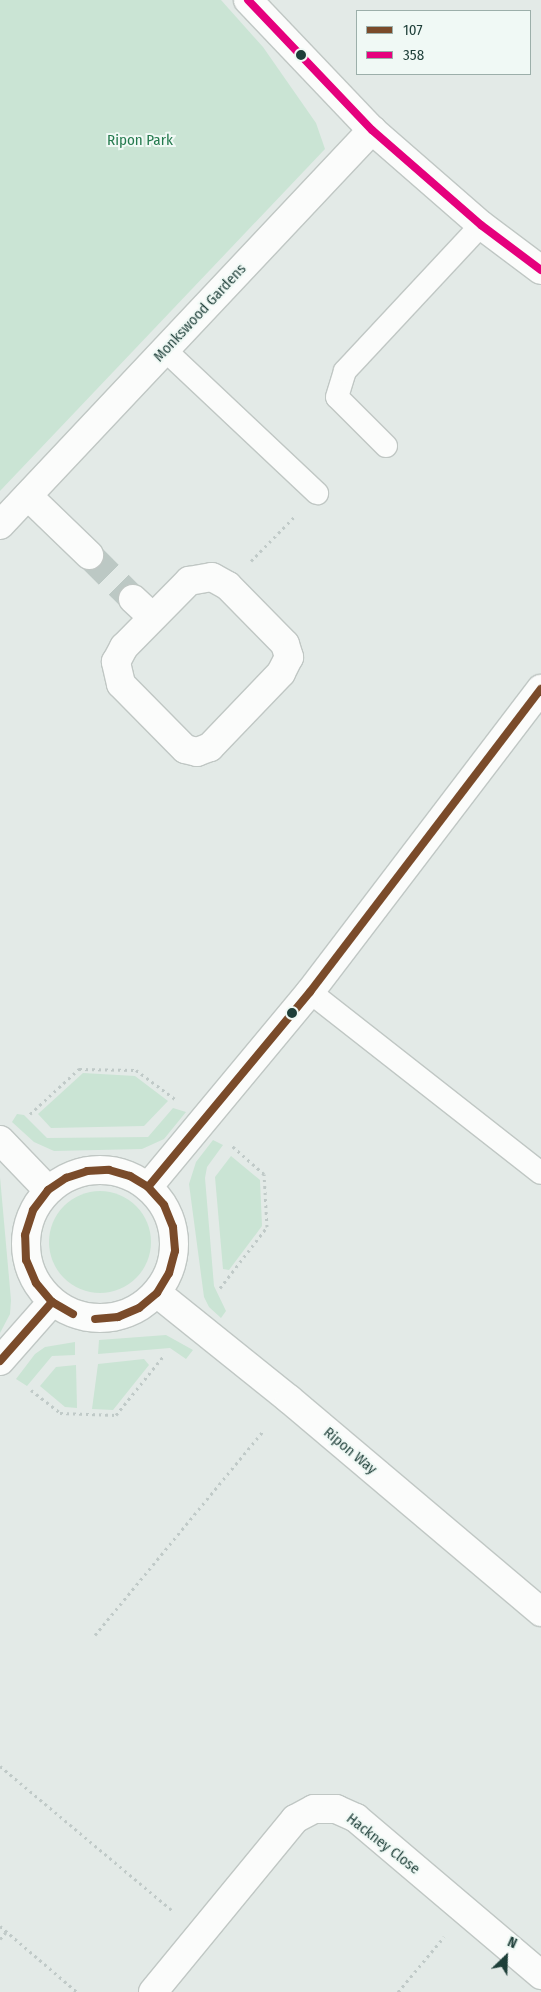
<!DOCTYPE html>
<html>
<head>
<meta charset="utf-8">
<style>
	body { margin:0 }
	#map { position:relative; width:541px; height:1992px; overflow:hidden; background:#e3eae7; font-family:"Fira Sans Condensed",sans-serif }
	div>[style] { position:absolute }
	.green>* { inset:0; background:#cae4d4 }
	.round { border-radius:50% }
	.minor-tunnel>* { height:28px; margin-top:-14px; transform-origin:0; background:repeating-linear-gradient(90deg,#bcc8c4 0 28px,transparent 0 42px) }
	.path>* { height:3px; margin-top:-1.5px; transform-origin:0; background:repeating-linear-gradient(90deg,#c0cac8 0 2.5px,transparent 0 6.5px) }
	.roads { filter:drop-shadow(1px 0 #c0c7c4) drop-shadow(-1px 0 #c0c7c4) drop-shadow(0 1px #c0c7c4) drop-shadow(0 -1px #c0c7c4) }
	.service>* { height:22px; margin:-11px; padding:0 11px; transform-origin:11px; border-radius:11px; background:#fbfcfb }
	.minor>* { height:28px; margin:-14px; padding:0 14px; transform-origin:14px; border-radius:14px; background:#fbfcfb }
	.tertiary>* { height:28px; margin:-14px; padding:0 14px; transform-origin:14px; border-radius:14px; background:#fbfcfb }
	.tertiary>.ring { margin:-14px; padding:0; box-sizing:content-box; background:none; border:28px solid #fbfcfb; border-radius:50% }
	.bus-1>* { height:8px; margin:-4px; padding:0 4px; transform-origin:4px; border-radius:4px; background:#7a4b2a }
	.bus-2>* { height:8px; margin:-4px; padding:0 4px; transform-origin:4px; border-radius:4px; background:#e5007d }
	.dots>* { width:14px; height:14px; translate:-50% -50%; box-sizing:border-box; border:2px solid #f0f9f5; border-radius:50% }
	span { translate:-50% -50%; white-space:nowrap; text-align:center; line-height:1.15; -webkit-text-stroke:4px #f0f9f5; paint-order:stroke }
	.park-label { font-size:15px; color:#247a4e }
	.street-label { font-size:15px; color:#1e3f39 }
	.legend { position:absolute; left:356px; top:10px; width:175px; height:65px; box-sizing:border-box; background:#f0f9f5; border:1px solid #9cafaa; margin:0; padding:6px 9px; list-style:none; font-size:15px; color:#1e3f39 }
	.legend li { display:flex; align-items:center; gap:10px; height:25px }
	.legend b { width:25px; border:1px solid #9cafaa }
	.north { position:absolute; left:481px; top:1932px; width:50px; height:50px; -webkit-text-stroke:4px #f0f9f5; paint-order:stroke; rotate:24deg; font-size:14px; font-weight:700; line-height:20px; text-align:center; color:#1e3f39 }
	.north::after { content:''; display:block; margin:auto; width:18px; height:22px; background:#1e3f39; clip-path:polygon(50% 0,100% 100%,50% 72%,0 100%) }
</style>
</head>
<body>
<div id="map">
	<div class="green">
		<div style="clip-path:polygon(0 0,221px 0,263px 47px,316px 123px,325px 149px,0 491px)"></div>
		<div style="clip-path:polygon(83px 1073px,135px 1076px,168px 1101px,144px 1126px,51px 1128px,38px 1114px)"></div>
		<div style="clip-path:polygon(173px 1108px,186px 1112px,164px 1139px,142px 1149px,54px 1151px,34px 1142px,12px 1122px,17px 1114px,24px 1115px,47px 1138px,148px 1137px)"></div>
		<div style="clip-path:polygon(213px 1140px,223px 1145px,207px 1167px,205px 1178px,214px 1286px,226px 1311px,221px 1318px,209px 1307px,204px 1297px,189px 1184px,196px 1162px)"></div>
		<div style="clip-path:polygon(231px 1156px,260px 1180px,262px 1226px,229px 1270px,223px 1269px,215px 1177px)"></div>
		<div style="clip-path:polygon(0 1177px,11px 1300px,10px 1314px,0 1333px)"></div>
		<div class="round" style="left:49px;top:1191px;width:102px;height:102px"></div>
		<div style="clip-path:polygon(166px 1335px,193px 1350px,186px 1359px,170px 1348px,98px 1354px,99px 1340px)"></div>
		<div style="clip-path:polygon(75px 1342px,75px 1355px,52px 1356px,27px 1386px,16px 1379px,35px 1354px,45px 1347px)"></div>
		<div style="clip-path:polygon(144px 1359px,149px 1365px,113px 1410px,92px 1409px,98px 1364px)"></div>
		<div style="clip-path:polygon(76px 1365px,77px 1408px,65px 1407px,40px 1386px,56px 1367px)"></div>
	</div>
	<div class="minor-tunnel">
		<div style="left:89px;top:555px;width:62px;rotate:45deg"></div>
	</div>
	<div class="path">
		<div style="left:251px;top:561px;width:64px;rotate:-45.6deg"></div>
		<div style="left:30px;top:1114px;width:67px;rotate:-42.6deg"></div>
		<div style="left:79px;top:1069px;width:57px;rotate:1deg"></div>
		<div style="left:136px;top:1070px;width:49px;rotate:36.6deg"></div>
		<div style="left:220px;top:1288px;width:77px;rotate:-52.4deg"></div>
		<div style="left:267px;top:1227px;width:53px;rotate:-93.2deg"></div>
		<div style="left:264px;top:1174px;width:44px;rotate:-138.7deg"></div>
		<div style="left:31px;top:1390px;width:37px;rotate:38deg"></div>
		<div style="left:60px;top:1413px;width:56px;rotate:2deg"></div>
		<div style="left:116px;top:1415px;width:78px;rotate:-51.2deg"></div>
		<div style="left:95px;top:1635px;width:266px;rotate:-50.5deg"></div>
		<div style="left:0;top:1766px;width:227px;rotate:40deg"></div>
		<div style="left:0;top:1926px;width:101px;rotate:40.6deg"></div>
		<div style="left:0;top:1939px;width:9px;rotate:-49deg"></div>
		<div style="left:398px;top:1992px;width:72px;rotate:-50.1deg"></div>
	</div>
	<div class="roads">
		<div class="service">
			<div style="left:165px;top:350px;width:209px;rotate:43.3deg"></div>
			<div style="left:386px;top:446px;width:69px;rotate:-135deg"></div>
			<div style="left:337px;top:397px;width:27px;rotate:-73deg"></div>
			<div style="left:345px;top:371px;width:200px;rotate:-47deg"></div>
			<div style="left:310px;top:992px;width:293px;rotate:38.1deg"></div>
		</div>
		<div class="minor">
			<div style="left:248px;top:0;width:180px;rotate:46.4deg"></div>
			<div style="left:372px;top:130px;width:145px;rotate:41.1deg"></div>
			<div style="left:481px;top:225px;width:75px;rotate:36.9deg"></div>
			<div style="left:28px;top:496px;width:85px;rotate:44deg"></div>
			<div style="left:0;top:525px;width:543px;rotate:-46.72deg"></div>
			<div style="left:212px;top:577px;width:18px;rotate:29deg"></div>
			<div style="left:228px;top:586px;width:81px;rotate:45.5deg"></div>
			<div style="left:285px;top:644px;width:14px;rotate:73deg"></div>
			<div style="left:289px;top:657px;width:18px;rotate:117deg"></div>
			<div style="left:281px;top:673px;width:103px;rotate:133.8deg"></div>
			<div style="left:210px;top:747px;width:14px;rotate:159deg"></div>
			<div style="left:197px;top:752px;width:12px;rotate:-166deg"></div>
			<div style="left:185px;top:749px;width:91px;rotate:-134.6deg"></div>
			<div style="left:121px;top:684px;width:23px;rotate:-103deg"></div>
			<div style="left:116px;top:662px;width:17px;rotate:-62deg"></div>
			<div style="left:124px;top:647px;width:93px;rotate:-45.4deg"></div>
			<div style="left:189px;top:581px;width:23px;rotate:-10deg"></div>
			<div style="left:133px;top:599px;width:26px;rotate:43deg"></div>
			<div style="left:148px;top:1187px;width:254px;rotate:-50.3deg"></div>
			<div style="left:310px;top:992px;width:381px;rotate:-52.7deg"></div>
			<div style="left:0;top:1361px;width:79px;rotate:-48.6deg"></div>
			<div style="left:153px;top:1992px;width:224px;rotate:-50.6deg"></div>
			<div style="left:295px;top:1819px;width:21px;rotate:-28deg"></div>
			<div style="left:314px;top:1809px;width:22px"></div>
			<div style="left:336px;top:1809px;width:22px;rotate:24deg"></div>
			<div style="left:356px;top:1818px;width:243px;rotate:40.3deg"></div>
		</div>
		<div class="tertiary">
			<div style="left:0;top:1140px;width:69px;rotate:46.2deg"></div>
			<div class="ring" style="left:26px;top:1170px;width:120px;height:120px"></div>
			<div style="left:157px;top:1293px;width:169px;rotate:38.8deg"></div>
			<div style="left:289px;top:1399px;width:330px;rotate:40.2deg"></div>
		</div>
	</div>
	<div class="bus-1">
		<div style="left:148px;top:1187px;width:254px;rotate:-50.3deg"></div>
		<div style="left:310px;top:992px;width:381px;rotate:-52.7deg"></div>
		<div style="left:73px;top:1314px;width:24px;rotate:-150deg"></div>
		<div style="left:52px;top:1302px;width:25px;rotate:-130deg"></div>
		<div style="left:36px;top:1283px;width:25px;rotate:-113deg"></div>
		<div style="left:26px;top:1260px;width:25px;rotate:-92deg"></div>
		<div style="left:25px;top:1235px;width:26px;rotate:-72deg"></div>
		<div style="left:33px;top:1210px;width:25px;rotate:-53deg"></div>
		<div style="left:48px;top:1190px;width:22px;rotate:-34deg"></div>
		<div style="left:66px;top:1178px;width:22px;rotate:-18deg"></div>
		<div style="left:87px;top:1171px;width:22px;rotate:-3deg"></div>
		<div style="left:109px;top:1170px;width:22px;rotate:16deg"></div>
		<div style="left:130px;top:1176px;width:21px;rotate:31deg"></div>
		<div style="left:148px;top:1187px;width:24px;rotate:48deg"></div>
		<div style="left:164px;top:1205px;width:24px;rotate:68deg"></div>
		<div style="left:173px;top:1227px;width:24px;rotate:85deg"></div>
		<div style="left:175px;top:1251px;width:23px;rotate:105deg"></div>
		<div style="left:169px;top:1273px;width:23px;rotate:121deg"></div>
		<div style="left:157px;top:1293px;width:23px;rotate:140deg"></div>
		<div style="left:139px;top:1308px;width:23px;rotate:157deg"></div>
		<div style="left:118px;top:1317px;width:23px;rotate:175deg"></div>
		<div style="left:0;top:1361px;width:79px;rotate:-48.6deg"></div>
	</div>
	<div class="bus-2">
		<div style="left:248px;top:0;width:180px;rotate:46.4deg"></div>
		<div style="left:372px;top:130px;width:145px;rotate:41.1deg"></div>
		<div style="left:481px;top:225px;width:75px;rotate:36.9deg"></div>
	</div>
	<div class="dots">
		<div style="left:301px;top:55px;background:#1e3f39"></div>
		<div style="left:292px;top:1013px;background:#1e3f39"></div>
	</div>
	<div class="park-label">
		<span style="left:140px;top:141px">Ripon Park</span>
	</div>
	<div class="street-label">
		<span style="left:200px;top:313px;rotate:-47deg">Monkswood Gardens</span>
		<span style="left:350px;top:1451px;rotate:40deg">Ripon Way</span>
		<span style="left:383px;top:1844px;rotate:38deg">Hackney Close</span>
	</div>
	<ul class="legend">
	<li><b style="height:6px;background:#7a4b2a"></b>107</li>
	<li><b style="height:6px;background:#e5007d"></b>358</li>
	</ul>
	<div class="north">N</div>
</div>
</body>
</html>
